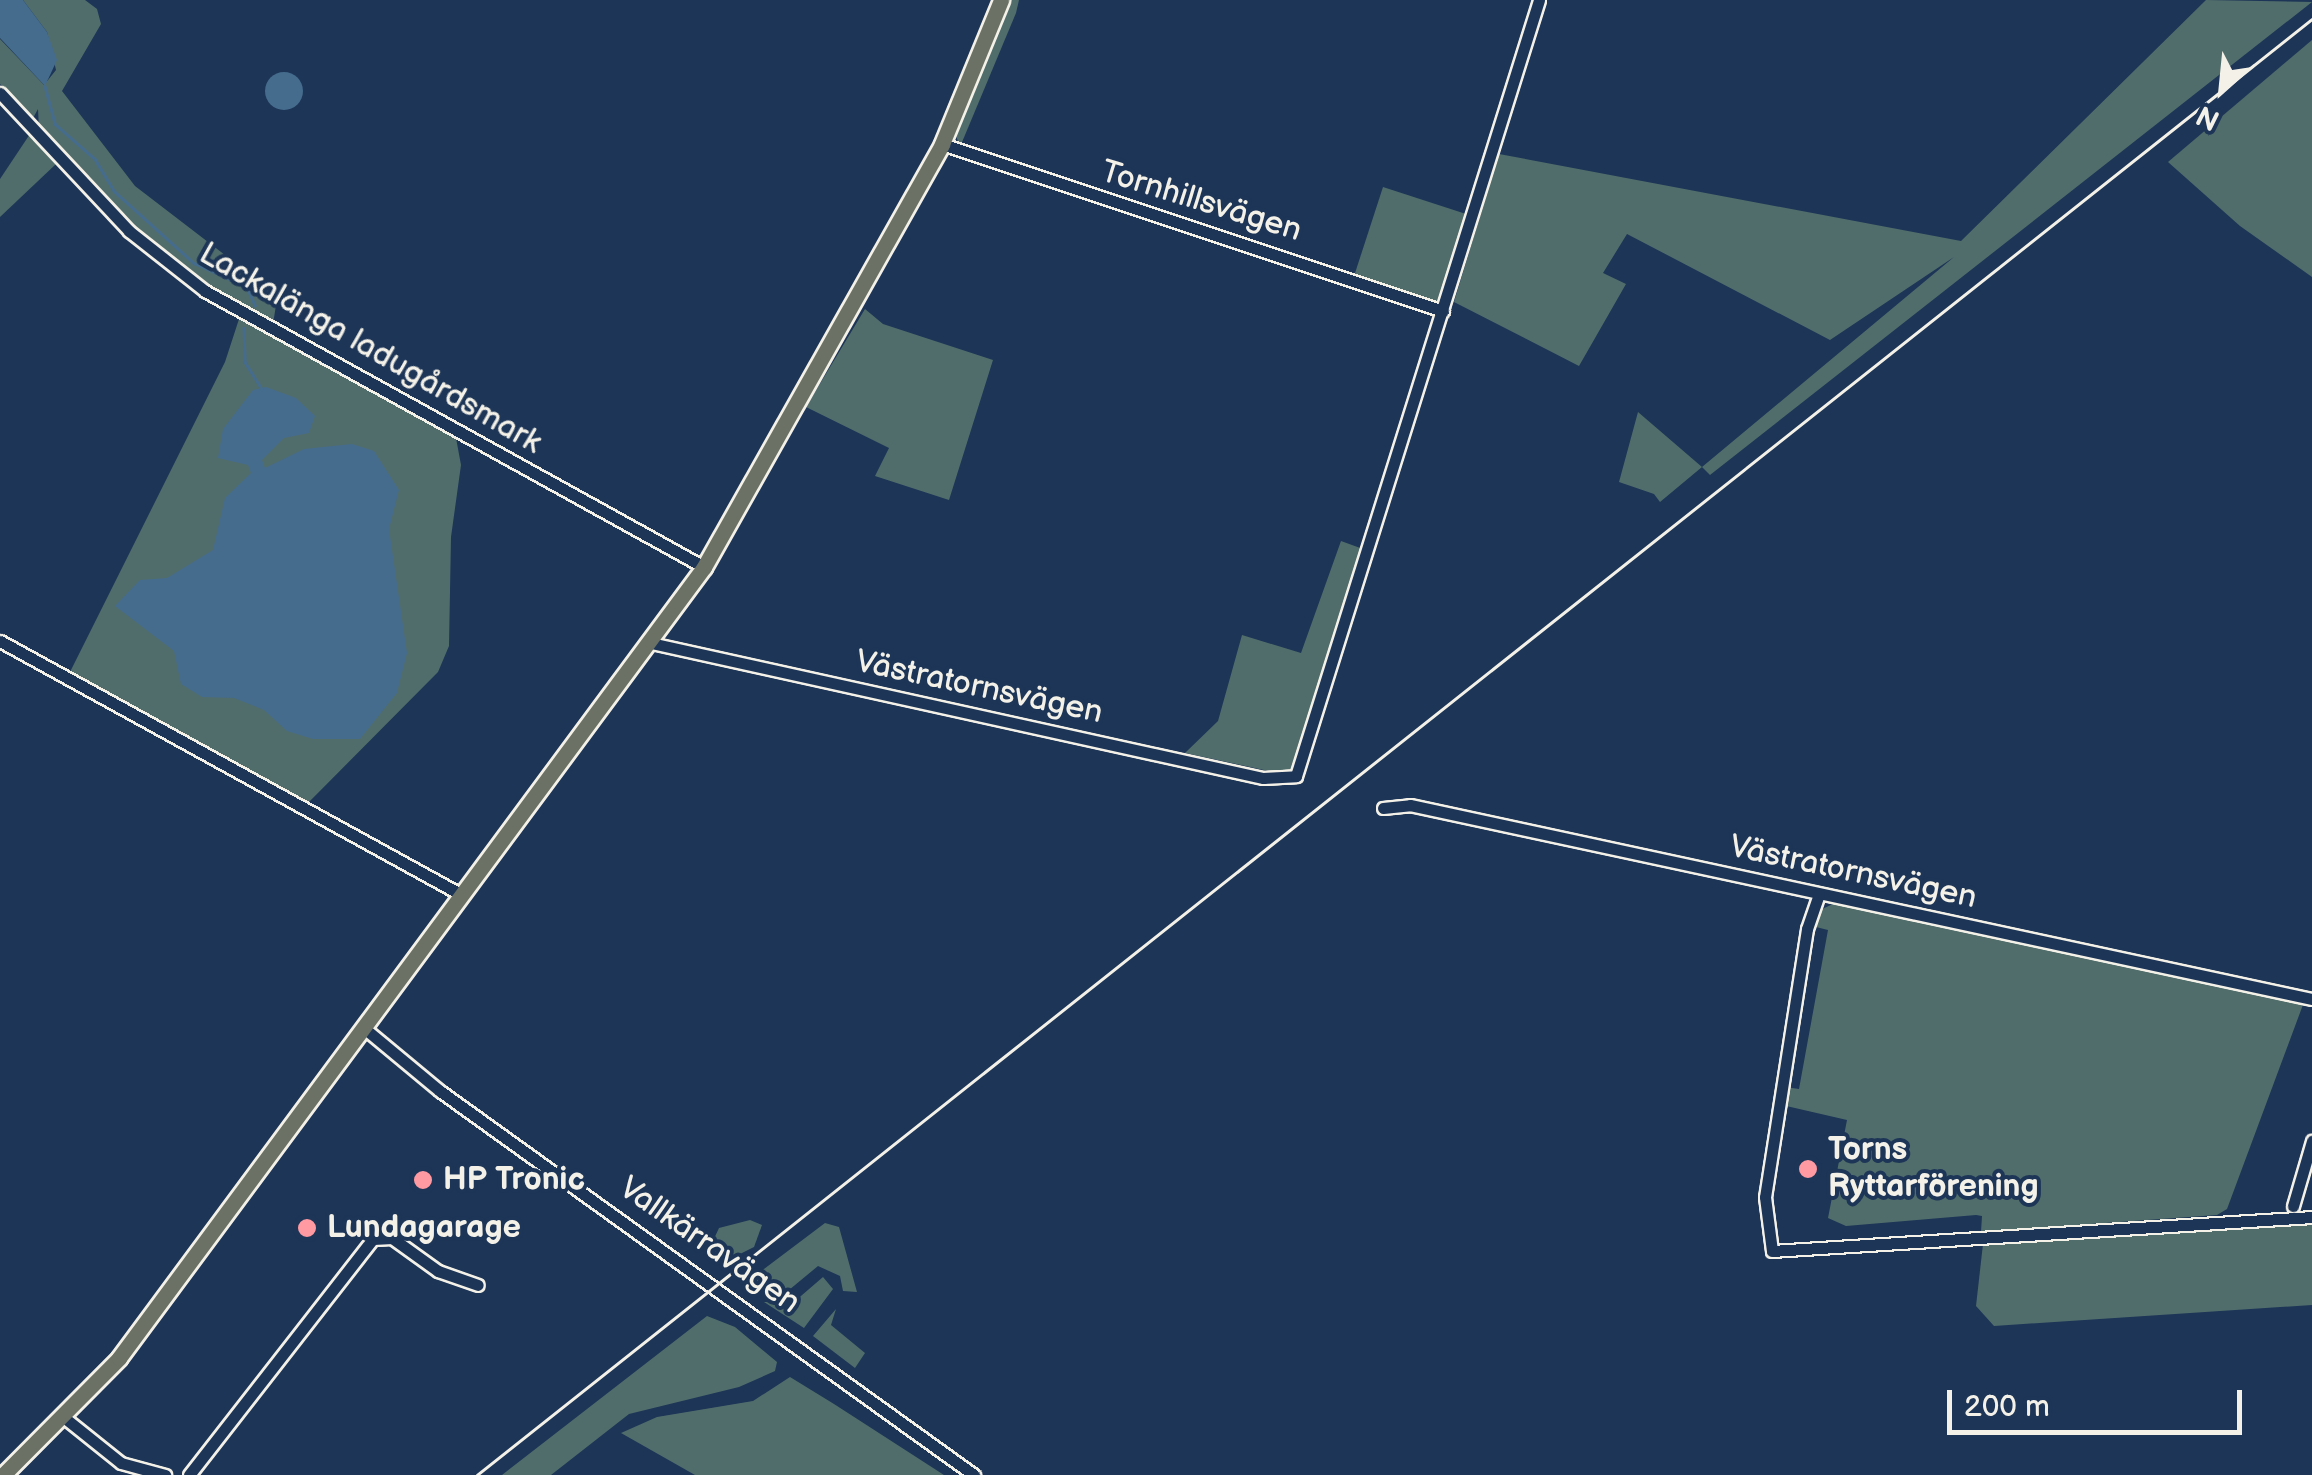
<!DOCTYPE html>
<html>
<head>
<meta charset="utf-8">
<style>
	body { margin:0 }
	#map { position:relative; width:2312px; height:1475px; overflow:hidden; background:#1d3557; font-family:"Balsamiq Sans",sans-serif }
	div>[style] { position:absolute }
	.green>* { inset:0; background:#516d6b; transform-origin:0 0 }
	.water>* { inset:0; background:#456c8d }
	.round { border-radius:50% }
	.stream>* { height:2.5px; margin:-1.25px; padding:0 1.25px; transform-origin:1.25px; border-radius:1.25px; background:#456c8d }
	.roads { filter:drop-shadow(2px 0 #f4f1e8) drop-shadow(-2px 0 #f4f1e8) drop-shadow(0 2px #f4f1e8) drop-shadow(0 -2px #f4f1e8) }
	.minor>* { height:11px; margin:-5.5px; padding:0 5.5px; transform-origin:5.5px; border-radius:5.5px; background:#1d3557 }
	.major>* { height:15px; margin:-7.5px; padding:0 7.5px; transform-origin:7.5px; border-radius:7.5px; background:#6b7165 }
	.rail>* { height:2.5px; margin:-1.25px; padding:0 1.25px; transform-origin:1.25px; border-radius:1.25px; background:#f4f1e8 }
	.dots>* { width:28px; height:28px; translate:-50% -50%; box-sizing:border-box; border:5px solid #1d3557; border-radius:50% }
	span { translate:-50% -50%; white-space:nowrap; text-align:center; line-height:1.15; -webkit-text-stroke:8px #1d3557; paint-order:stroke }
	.street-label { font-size:32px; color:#f4f1e8 }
	.poi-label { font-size:32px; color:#f4f1e8; font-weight:700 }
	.left { translate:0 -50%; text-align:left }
	.north { position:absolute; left:2172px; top:40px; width:100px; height:100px; -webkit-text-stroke:8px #1d3557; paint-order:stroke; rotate:207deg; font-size:28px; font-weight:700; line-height:40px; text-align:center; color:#f4f1e8 }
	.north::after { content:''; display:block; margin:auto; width:35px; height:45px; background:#f4f1e8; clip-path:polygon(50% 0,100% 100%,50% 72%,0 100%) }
	.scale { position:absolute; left:1947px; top:1390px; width:295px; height:45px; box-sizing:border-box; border:5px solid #f4f1e8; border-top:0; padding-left:12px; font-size:30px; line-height:35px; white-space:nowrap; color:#f4f1e8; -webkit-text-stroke:8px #1d3557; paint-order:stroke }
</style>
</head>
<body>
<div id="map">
	<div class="green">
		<div style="clip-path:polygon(23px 0,85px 0,97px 9px,101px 24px,62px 91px,135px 186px,268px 288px,277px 299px,273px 324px,222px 297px,138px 234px,39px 130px,38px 109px,32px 120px,0 84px,0 39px,44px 85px,56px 70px,47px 32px)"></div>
		<div style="clip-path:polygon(1007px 0,1019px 0,1016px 13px,960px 147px,955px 133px)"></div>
		<div style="clip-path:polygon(2206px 0,2312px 2px,1710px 475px,1702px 467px,1660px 502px,1654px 494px,1619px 482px,1638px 412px,1702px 467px,1954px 257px,1830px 340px,1627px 234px,1603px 273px,1626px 284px,1579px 366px,1454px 302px,1499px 154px,1961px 241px)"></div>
		<div style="clip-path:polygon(2312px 40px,2312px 277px,2240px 226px,2168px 162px)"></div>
		<div style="clip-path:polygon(30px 134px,56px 164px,0 217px,0 179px)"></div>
		<div style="left:1383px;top:187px;width:93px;height:92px;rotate:18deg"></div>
		<div style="clip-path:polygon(865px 309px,883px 324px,993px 360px,949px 500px,875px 476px,889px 448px,806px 407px)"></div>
		<div style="clip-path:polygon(240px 316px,456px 438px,461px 465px,451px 537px,449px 646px,438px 672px,308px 803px,69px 674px,225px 362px)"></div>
		<div style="clip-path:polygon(1341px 541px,1363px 549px,1293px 770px,1283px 774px,1185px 753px,1218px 721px,1242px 635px,1301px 653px)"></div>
		<div style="clip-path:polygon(1837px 902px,2304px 1002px,2227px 1209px,2217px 1215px,1981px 1232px,1982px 1216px,1976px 1215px,1846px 1226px,1828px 1218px,1847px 1120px,1782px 1105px,1785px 1087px,1799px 1089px,1828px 930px,1812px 926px,1816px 912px)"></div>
		<div style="clip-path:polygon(750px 1220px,762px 1225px,754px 1247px,732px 1258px,717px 1256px,712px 1243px,719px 1228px)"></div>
		<div style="clip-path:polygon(825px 1223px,839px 1227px,857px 1292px,843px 1291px,840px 1276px,818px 1266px,789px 1290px,775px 1294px,752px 1286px,760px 1272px)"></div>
		<div style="clip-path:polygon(2312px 1224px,2312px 1305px,1994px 1326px,1976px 1306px,1983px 1244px)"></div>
		<div style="clip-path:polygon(823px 1277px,833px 1289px,804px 1328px,764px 1302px,794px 1302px)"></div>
		<div style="clip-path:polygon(836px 1309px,831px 1325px,865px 1353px,855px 1368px,813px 1336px)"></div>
		<div style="clip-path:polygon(707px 1316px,735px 1327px,777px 1362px,775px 1371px,739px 1387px,629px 1414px,551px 1475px,502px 1475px)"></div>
		<div style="clip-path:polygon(790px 1377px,834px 1404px,944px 1475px,695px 1475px,621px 1433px,657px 1417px,753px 1401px)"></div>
	</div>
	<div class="water">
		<div style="clip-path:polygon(0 0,23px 0,47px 32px,57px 60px,45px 86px,0 38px)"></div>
		<div class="round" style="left:265px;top:72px;width:38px;height:38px"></div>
		<div style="clip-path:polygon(266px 387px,296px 398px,315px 416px,309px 433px,284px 438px,262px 460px,265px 468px,304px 449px,352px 444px,374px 451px,399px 490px,389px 529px,407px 653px,397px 693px,360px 739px,313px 739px,287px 731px,264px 710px,234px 698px,202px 697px,181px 684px,174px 651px,115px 606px,140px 580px,167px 578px,213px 550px,225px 498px,251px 473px,248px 465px,218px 458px,223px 429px,253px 390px)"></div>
	</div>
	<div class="stream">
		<div style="left:45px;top:86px;width:39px;rotate:75deg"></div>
		<div style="left:55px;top:124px;width:53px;rotate:41.2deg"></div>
		<div style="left:95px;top:159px;width:37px;rotate:59deg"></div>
		<div style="left:114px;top:191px;width:108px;rotate:42deg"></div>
		<div style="left:194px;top:263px;width:58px;rotate:24.4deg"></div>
		<div style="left:247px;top:287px;width:20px;rotate:66deg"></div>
		<div style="left:244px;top:328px;width:34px;rotate:88deg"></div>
		<div style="left:245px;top:362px;width:34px;rotate:58deg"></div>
	</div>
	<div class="roads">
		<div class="minor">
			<div style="left:0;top:93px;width:189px;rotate:46.9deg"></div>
			<div style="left:129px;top:231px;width:97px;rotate:38.3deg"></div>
			<div style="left:205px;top:291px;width:570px;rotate:28.95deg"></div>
			<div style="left:942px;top:144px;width:528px;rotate:18.43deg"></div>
			<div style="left:0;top:641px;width:527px;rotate:28.8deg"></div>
			<div style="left:651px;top:643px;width:627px;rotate:12.44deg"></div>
			<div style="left:1263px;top:778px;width:33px;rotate:-3deg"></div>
			<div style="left:1296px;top:776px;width:813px;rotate:-72.61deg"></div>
			<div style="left:1383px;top:808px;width:27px;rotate:-6deg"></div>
			<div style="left:1410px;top:805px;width:923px;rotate:12.14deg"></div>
			<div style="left:1819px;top:894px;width:37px;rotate:109deg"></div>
			<div style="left:1807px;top:929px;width:271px;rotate:98.9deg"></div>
			<div style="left:1765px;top:1197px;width:54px;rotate:82.6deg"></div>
			<div style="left:1772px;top:1251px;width:541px;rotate:-3.6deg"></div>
			<div style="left:364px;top:1028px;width:99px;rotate:39.7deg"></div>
			<div style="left:440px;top:1091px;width:658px;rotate:35.72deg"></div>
			<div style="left:2293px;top:1206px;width:68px;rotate:-73.7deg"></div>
			<div style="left:66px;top:1419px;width:70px;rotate:38.7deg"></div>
			<div style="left:121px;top:1463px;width:46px;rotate:15.3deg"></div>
			<div style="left:189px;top:1475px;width:299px;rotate:-52.1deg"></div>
			<div style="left:373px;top:1239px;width:19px;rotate:-3deg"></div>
			<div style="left:392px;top:1238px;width:57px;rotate:35.7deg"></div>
			<div style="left:438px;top:1271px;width:42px;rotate:19.3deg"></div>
		</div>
		<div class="major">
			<div style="left:3px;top:1475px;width:165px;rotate:-45.2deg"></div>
			<div style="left:119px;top:1358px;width:984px;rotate:-53.51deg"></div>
			<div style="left:704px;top:567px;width:485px;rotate:-60.6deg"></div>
			<div style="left:942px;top:144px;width:156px;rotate:-67.7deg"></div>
		</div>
	</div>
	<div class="rail">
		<div style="left:477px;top:1475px;width:2342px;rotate:-38.43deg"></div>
	</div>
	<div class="dots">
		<div style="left:1808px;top:1169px;background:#ff9aa2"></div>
		<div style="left:423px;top:1180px;background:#ff9aa2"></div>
		<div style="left:307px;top:1228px;background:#ff9aa2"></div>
	</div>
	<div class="street-label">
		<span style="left:1201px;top:202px;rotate:17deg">Tornhillsvägen</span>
		<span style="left:370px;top:349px;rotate:30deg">Lackalänga ladugårdsmark</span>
		<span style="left:979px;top:688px;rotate:12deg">Västratornsvägen</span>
		<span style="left:1853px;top:873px;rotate:12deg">Västratornsvägen</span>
		<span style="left:709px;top:1246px;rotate:35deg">Vallkärravägen</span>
	</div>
	<div class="poi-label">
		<span class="left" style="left:1828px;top:1169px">Torns<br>Ryttarförening</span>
		<span class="left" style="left:443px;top:1180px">HP Tronic</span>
		<span class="left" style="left:327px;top:1228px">Lundagarage</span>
	</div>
	<div class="north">N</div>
	<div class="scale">200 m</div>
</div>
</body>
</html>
